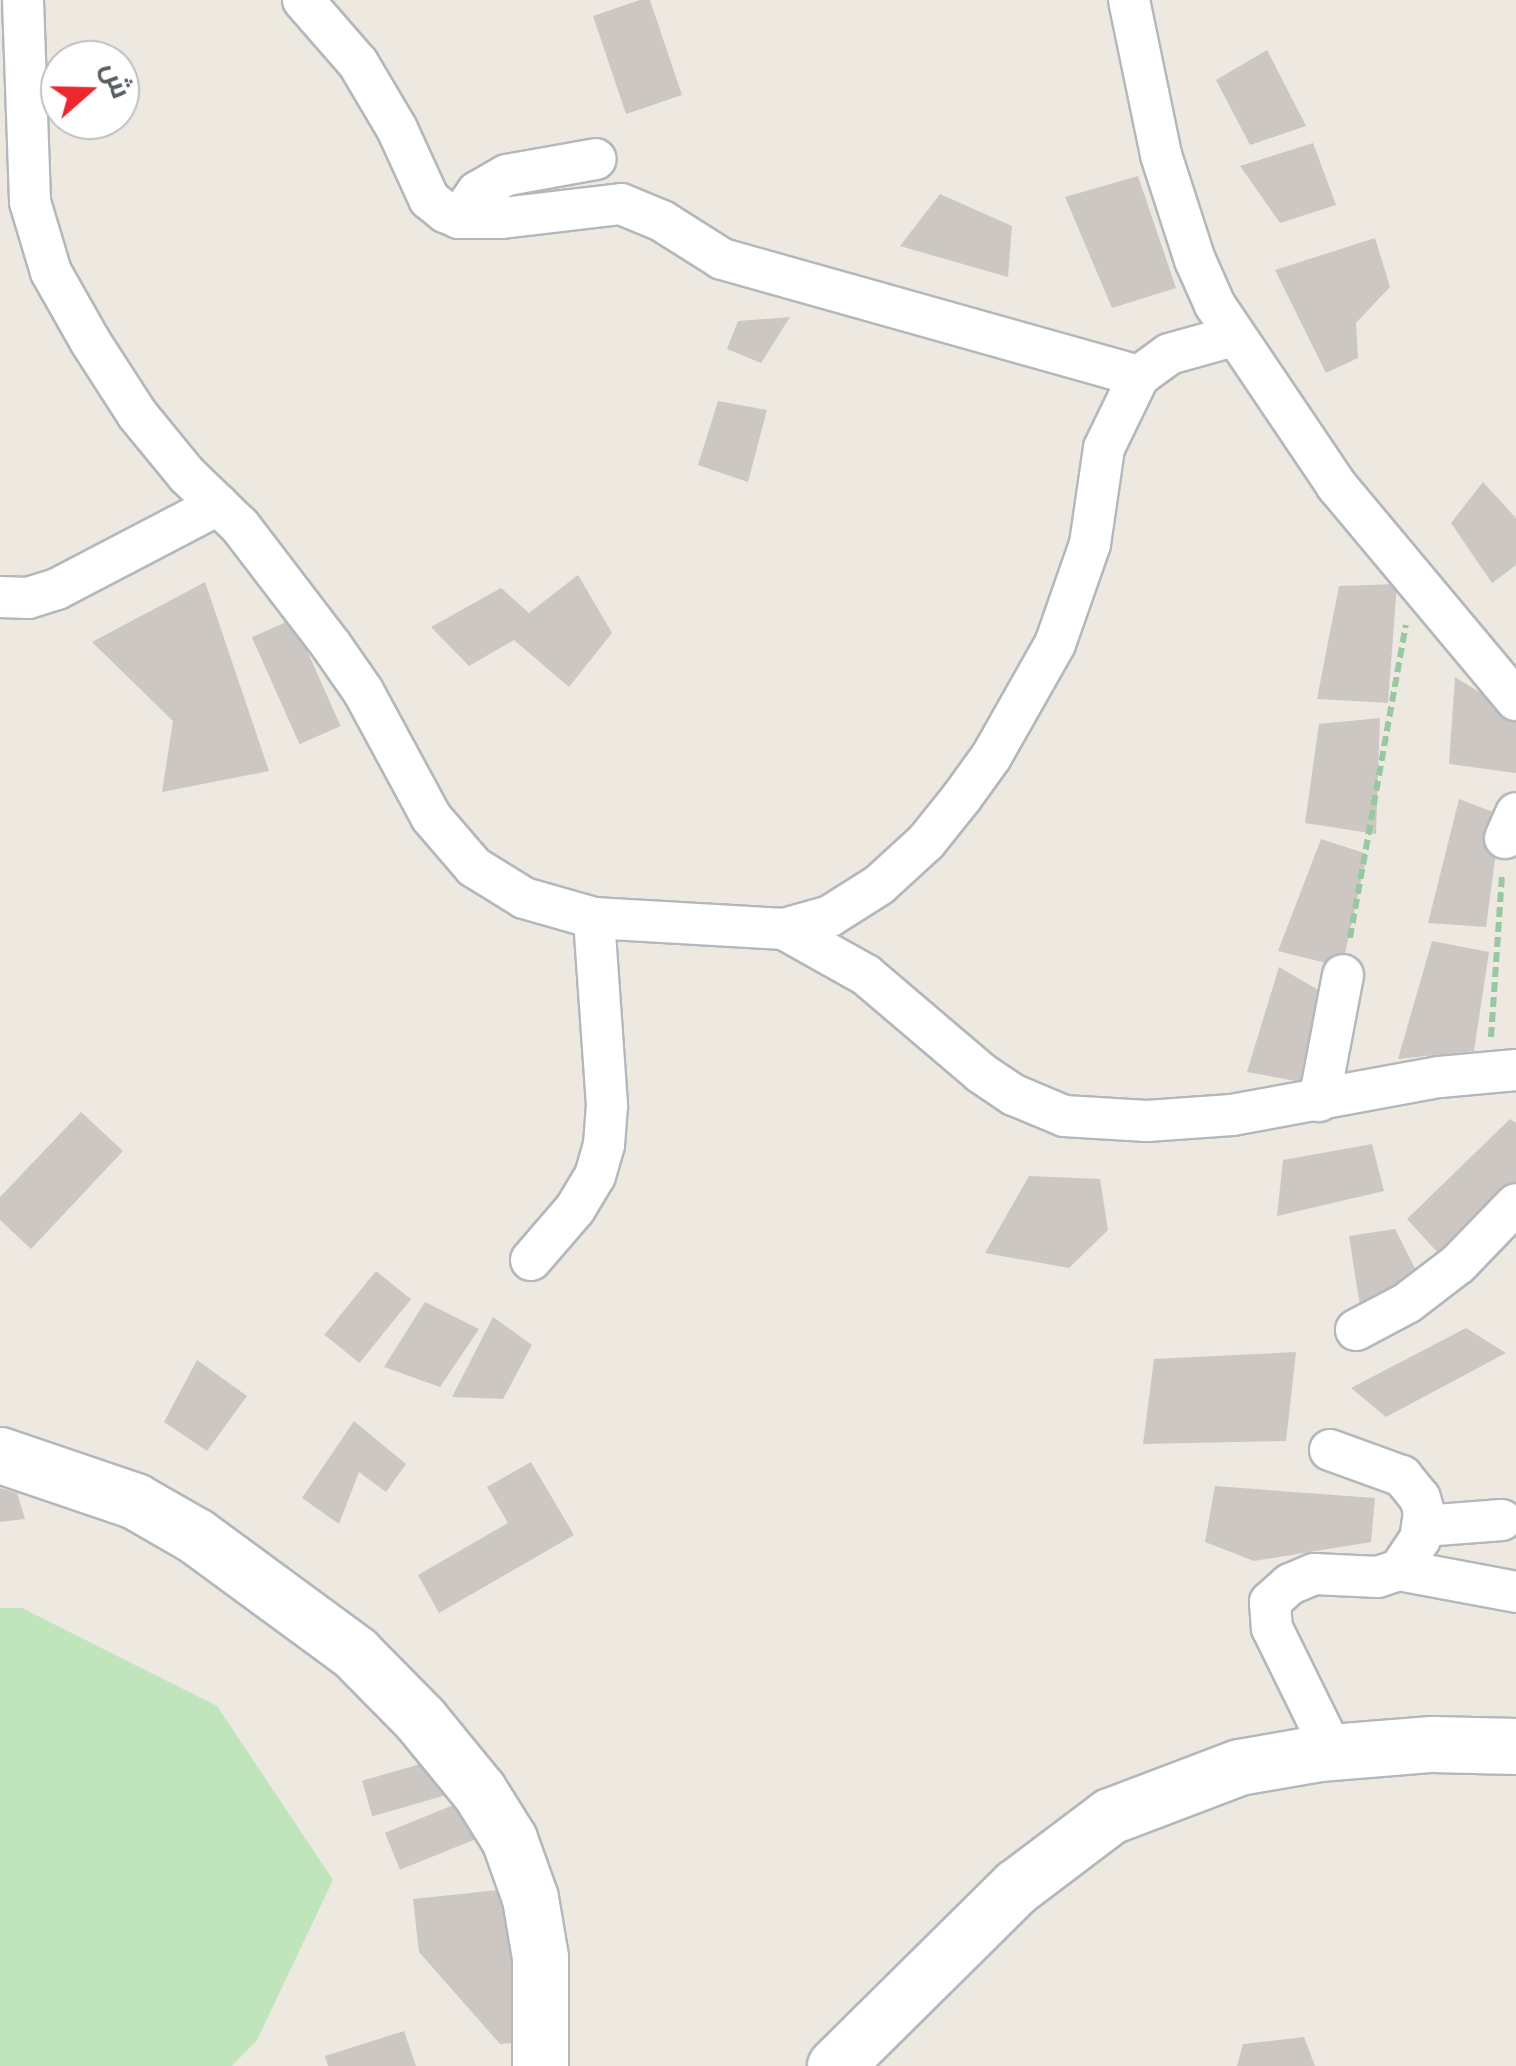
<!DOCTYPE html>
<html>
<head>
<meta charset="utf-8">
<style>
	body { margin:0 }
	#map { position:relative; width:1516px; height:2066px; overflow:hidden; background:#ede9e0; font-family:"DM Sans",Cairo,sans-serif }
	div>[style] { position:absolute }
	.green>* { inset:0; background:#c0e5bc }
	.building>* { inset:0; background:#ccc7c2; transform-origin:0 0 }
	.path>* { height:6px; margin-top:-3px; transform-origin:0; background:repeating-linear-gradient(90deg,#97c89f 0 10px,transparent 0 15px) }
	.roads { filter:drop-shadow(2px 0 #b3b8bc) drop-shadow(-2px 0 #b3b8bc) drop-shadow(0 2px #b3b8bc) drop-shadow(0 -2px #b3b8bc) }
	.street>* { height:40px; margin:-20px; padding:0 20px; transform-origin:20px; border-radius:20px; background:#fff }
	.secondary>* { height:55px; margin:-27.5px; padding:0 27.5px; transform-origin:27.5px; border-radius:27.5px; background:#fff }
	span { translate:-50% -50%; white-space:nowrap; text-align:center; line-height:1.15; -webkit-text-stroke:10px #fff; paint-order:stroke }
	.north { position:absolute; left:40px; top:40px; width:100px; height:100px; box-sizing:border-box; background:#fff; border:2px solid #bdbfc0; border-radius:50%; rotate:70deg; font-size:28px; font-weight:700; line-height:40px; text-align:center; color:#595e62 }
	.north::after { content:''; display:block; margin:auto; width:35px; height:45px; background:#ec272d; clip-path:polygon(50% 0,100% 100%,50% 72%,0 100%) }
</style>
</head>
<body>
<div id="map">
	<div class="green">
		<div style="clip-path:polygon(0 1608px,22px 1608px,217px 1706px,333px 1880px,257px 2040px,232px 2066px,0 2066px)"></div>
	</div>
	<div class="building">
		<div style="clip-path:polygon(640px 0,650px 0,682px 95px,626px 114px,593px 16px)"></div>
		<div style="clip-path:polygon(1267px 50px,1306px 126px,1250px 145px,1216px 80px)"></div>
		<div style="clip-path:polygon(1313px 143px,1336px 205px,1280px 223px,1240px 166px)"></div>
		<div style="clip-path:polygon(1138px 176px,1176px 288px,1112px 308px,1065px 197px)"></div>
		<div style="clip-path:polygon(940px 194px,1012px 226px,1008px 277px,900px 246px)"></div>
		<div style="clip-path:polygon(1375px 238px,1390px 287px,1356px 323px,1358px 358px,1326px 373px,1275px 270px)"></div>
		<div style="clip-path:polygon(790px 317px,761px 363px,727px 349px,738px 321px)"></div>
		<div style="clip-path:polygon(718px 401px,767px 410px,748px 482px,698px 465px)"></div>
		<div style="clip-path:polygon(1483px 482px,1516px 518px,1516px 565px,1492px 583px,1451px 523px)"></div>
		<div style="clip-path:polygon(578px 575px,612px 633px,569px 687px,514px 640px,469px 666px,431px 627px,501px 588px,529px 613px)"></div>
		<div style="clip-path:polygon(205px 582px,269px 771px,162px 792px,173px 721px,92px 642px)"></div>
		<div style="clip-path:polygon(1397px 584px,1388px 703px,1317px 699px,1339px 586px)"></div>
		<div style="left:293px;top:619px;width:117px;height:45px;rotate:66deg"></div>
		<div style="clip-path:polygon(1455px 677px,1516px 715px,1516px 773px,1449px 764px)"></div>
		<div style="clip-path:polygon(1380px 718px,1376px 834px,1305px 823px,1319px 724px)"></div>
		<div style="clip-path:polygon(1459px 799px,1501px 815px,1486px 927px,1428px 923px)"></div>
		<div style="clip-path:polygon(1321px 839px,1367px 854px,1342px 967px,1278px 951px)"></div>
		<div style="clip-path:polygon(1432px 941px,1489px 952px,1474px 1051px,1398px 1059px)"></div>
		<div style="clip-path:polygon(1279px 967px,1325px 994px,1312px 1084px,1247px 1072px)"></div>
		<div style="clip-path:polygon(81px 1112px,123px 1151px,31px 1249px,0 1220px,0 1197px)"></div>
		<div style="clip-path:polygon(1510px 1119px,1516px 1123px,1516px 1192px,1449px 1265px,1407px 1219px)"></div>
		<div style="clip-path:polygon(1372px 1144px,1384px 1191px,1277px 1216px,1283px 1160px)"></div>
		<div style="clip-path:polygon(1029px 1176px,1100px 1179px,1108px 1230px,1069px 1268px,985px 1253px)"></div>
		<div style="clip-path:polygon(1395px 1229px,1424px 1286px,1361px 1313px,1349px 1236px)"></div>
		<div style="left:376px;top:1271px;width:45px;height:82px;rotate:39deg"></div>
		<div style="clip-path:polygon(425px 1302px,479px 1329px,440px 1387px,384px 1367px)"></div>
		<div style="clip-path:polygon(493px 1317px,532px 1345px,503px 1399px,452px 1397px)"></div>
		<div style="clip-path:polygon(1466px 1328px,1506px 1353px,1386px 1417px,1351px 1388px)"></div>
		<div style="clip-path:polygon(1296px 1352px,1286px 1441px,1143px 1444px,1154px 1359px)"></div>
		<div style="clip-path:polygon(197px 1360px,247px 1396px,207px 1451px,164px 1422px)"></div>
		<div style="clip-path:polygon(354px 1421px,406px 1464px,386px 1492px,359px 1472px,339px 1524px,302px 1498px)"></div>
		<div style="clip-path:polygon(531px 1462px,574px 1535px,439px 1613px,418px 1575px,508px 1523px,487px 1487px)"></div>
		<div style="clip-path:polygon(1215px 1486px,1375px 1498px,1371px 1542px,1254px 1561px,1205px 1542px)"></div>
		<div style="clip-path:polygon(0 1488px,17px 1493px,25px 1519px,0 1522px)"></div>
		<div style="left:438px;top:1759px;width:37px;height:79px;rotate:74deg"></div>
		<div style="left:461px;top:1802px;width:40px;height:82px;rotate:68deg"></div>
		<div style="clip-path:polygon(508px 1889px,526px 2042px,500px 2044px,419px 1952px,413px 1899px)"></div>
		<div style="clip-path:polygon(404px 2031px,416px 2066px,328px 2066px,325px 2056px)"></div>
		<div style="clip-path:polygon(1304px 2037px,1315px 2066px,1237px 2066px,1243px 2044px)"></div>
	</div>
	<div class="path">
		<div style="left:1350px;top:938px;width:318px;rotate:-79.9deg"></div>
		<div style="left:1491px;top:1037px;width:162px;rotate:-86.1deg"></div>
	</div>
	<div class="roads">
		<div class="street">
			<div style="left:23px;top:0;width:202px;rotate:88deg"></div>
			<div style="left:30px;top:202px;width:73px;rotate:73.3deg"></div>
			<div style="left:51px;top:272px;width:79px;rotate:60.5deg"></div>
			<div style="left:90px;top:341px;width:87px;rotate:57.2deg"></div>
			<div style="left:137px;top:414px;width:79px;rotate:50.7deg"></div>
			<div style="left:187px;top:475px;width:74px;rotate:43.9deg"></div>
			<div style="left:240px;top:526px;width:150px;rotate:52.6deg"></div>
			<div style="left:331px;top:645px;width:56px;rotate:55.2deg"></div>
			<div style="left:363px;top:691px;width:143px;rotate:61.6deg"></div>
			<div style="left:431px;top:817px;width:66px;rotate:49.3deg"></div>
			<div style="left:474px;top:867px;width:59px;rotate:31.8deg"></div>
			<div style="left:524px;top:898px;width:73px;rotate:15.9deg"></div>
			<div style="left:594px;top:918px;width:190px;rotate:3.3deg"></div>
			<div style="left:784px;top:929px;width:48px;rotate:-15.8deg"></div>
			<div style="left:830px;top:916px;width:58px;rotate:-32.3deg"></div>
			<div style="left:879px;top:885px;width:64px;rotate:-42.5deg"></div>
			<div style="left:926px;top:842px;width:58px;rotate:-51.3deg"></div>
			<div style="left:962px;top:797px;width:49px;rotate:-54.1deg"></div>
			<div style="left:991px;top:757px;width:130px;rotate:-60.5deg"></div>
			<div style="left:1055px;top:644px;width:106px;rotate:-70.7deg"></div>
			<div style="left:1090px;top:544px;width:97px;rotate:-81.7deg"></div>
			<div style="left:1104px;top:448px;width:80px;rotate:-64.1deg"></div>
			<div style="left:1139px;top:376px;width:37px;rotate:-36deg"></div>
			<div style="left:1169px;top:354px;width:67px;rotate:-15.5deg"></div>
			<div style="left:303px;top:0;width:84px;rotate:48.9deg"></div>
			<div style="left:358px;top:63px;width:77px;rotate:59.4deg"></div>
			<div style="left:397px;top:129px;width:77px;rotate:65.4deg"></div>
			<div style="left:429px;top:199px;width:21px;rotate:39deg"></div>
			<div style="left:445px;top:212px;width:15px;rotate:23deg"></div>
			<div style="left:459px;top:218px;width:43px"></div>
			<div style="left:502px;top:218px;width:120px;rotate:-6.7deg"></div>
			<div style="left:621px;top:204px;width:44px;rotate:22.5deg"></div>
			<div style="left:662px;top:221px;width:71px;rotate:32.3deg"></div>
			<div style="left:722px;top:259px;width:433px;rotate:15.7deg"></div>
			<div style="left:1129px;top:0;width:158px;rotate:78.3deg"></div>
			<div style="left:1161px;top:155px;width:110px;rotate:72.1deg"></div>
			<div style="left:1195px;top:260px;width:49px;rotate:66deg"></div>
			<div style="left:1215px;top:305px;width:218px;rotate:56deg"></div>
			<div style="left:1337px;top:486px;width:279px;rotate:50.1deg"></div>
			<div style="left:459px;top:218px;width:32px;rotate:-55deg"></div>
			<div style="left:477px;top:192px;width:34px;rotate:-30deg"></div>
			<div style="left:507px;top:175px;width:90px;rotate:-10.2deg"></div>
			<div style="left:0;top:597px;width:28px;rotate:2deg"></div>
			<div style="left:28px;top:598px;width:30px;rotate:-17deg"></div>
			<div style="left:57px;top:589px;width:182px;rotate:-27.6deg"></div>
			<div style="left:1505px;top:838px;width:27px;rotate:-66deg"></div>
			<div style="left:784px;top:929px;width:94px;rotate:29.3deg"></div>
			<div style="left:866px;top:975px;width:151px;rotate:40.4deg"></div>
			<div style="left:981px;top:1073px;width:40px;rotate:34deg"></div>
			<div style="left:1014px;top:1095px;width:54px;rotate:22.8deg"></div>
			<div style="left:1064px;top:1116px;width:83px;rotate:3.4deg"></div>
			<div style="left:1147px;top:1121px;width:85px;rotate:-4deg"></div>
			<div style="left:1232px;top:1115px;width:211px;rotate:-10.4deg"></div>
			<div style="left:1440px;top:1077px;width:76px;rotate:-5.3deg"></div>
			<div style="left:1319px;top:1101px;width:128px;rotate:-79.2deg"></div>
			<div style="left:531px;top:1260px;width:67px;rotate:-49.2deg"></div>
			<div style="left:575px;top:1209px;width:39px;rotate:-59deg"></div>
			<div style="left:595px;top:1176px;width:32px;rotate:-74deg"></div>
			<div style="left:604px;top:1145px;width:40px;rotate:-85.7deg"></div>
			<div style="left:607px;top:1105px;width:187px;rotate:-94deg"></div>
			<div style="left:1356px;top:1330px;width:58px;rotate:-27.9deg"></div>
			<div style="left:1407px;top:1303px;width:64px;rotate:-37.4deg"></div>
			<div style="left:1458px;top:1264px;width:83px;rotate:-46deg"></div>
			<div style="left:1330px;top:1450px;width:77px;rotate:19.9deg"></div>
			<div style="left:1402px;top:1476px;width:28px;rotate:51deg"></div>
			<div style="left:1420px;top:1498px;width:15px;rotate:74deg"></div>
			<div style="left:1424px;top:1512px;width:27px;rotate:98deg"></div>
			<div style="left:1420px;top:1539px;width:37px;rotate:124deg"></div>
			<div style="left:1399px;top:1570px;width:22px;rotate:162deg"></div>
			<div style="left:1378px;top:1577px;width:64px;rotate:-177.3deg"></div>
			<div style="left:1314px;top:1574px;width:26px;rotate:157deg"></div>
			<div style="left:1290px;top:1584px;width:27px;rotate:138deg"></div>
			<div style="left:1270px;top:1602px;width:26px;rotate:86deg"></div>
			<div style="left:1272px;top:1628px;width:138px;rotate:63.8deg"></div>
			<div style="left:1424px;top:1526px;width:78px;rotate:-4.4deg"></div>
			<div style="left:1399px;top:1570px;width:119px;rotate:10.6deg"></div>
		</div>
		<div class="secondary">
			<div style="left:0;top:1455px;width:143px;rotate:18.8deg"></div>
			<div style="left:135px;top:1501px;width:70px;rotate:29.8deg"></div>
			<div style="left:196px;top:1536px;width:197px;rotate:36.3deg"></div>
			<div style="left:355px;top:1653px;width:93px;rotate:45.4deg"></div>
			<div style="left:420px;top:1719px;width:93px;rotate:50.7deg"></div>
			<div style="left:479px;top:1791px;width:57px;rotate:58deg"></div>
			<div style="left:509px;top:1839px;width:63px;rotate:70.4deg"></div>
			<div style="left:530px;top:1898px;width:60px;rotate:80.4deg"></div>
			<div style="left:540px;top:1957px;width:109px;rotate:90deg"></div>
			<div style="left:835px;top:2066px;width:255px;rotate:-44.7deg"></div>
			<div style="left:1016px;top:1887px;width:118px;rotate:-37.1deg"></div>
			<div style="left:1110px;top:1816px;width:138px;rotate:-20.8deg"></div>
			<div style="left:1239px;top:1767px;width:81px;rotate:-9.9deg"></div>
			<div style="left:1319px;top:1753px;width:113px;rotate:-4.6deg"></div>
			<div style="left:1432px;top:1744px;width:84px;rotate:1.4deg"></div>
		</div>
	</div>
	<div class="north">ش</div>
</div>
</body>
</html>
